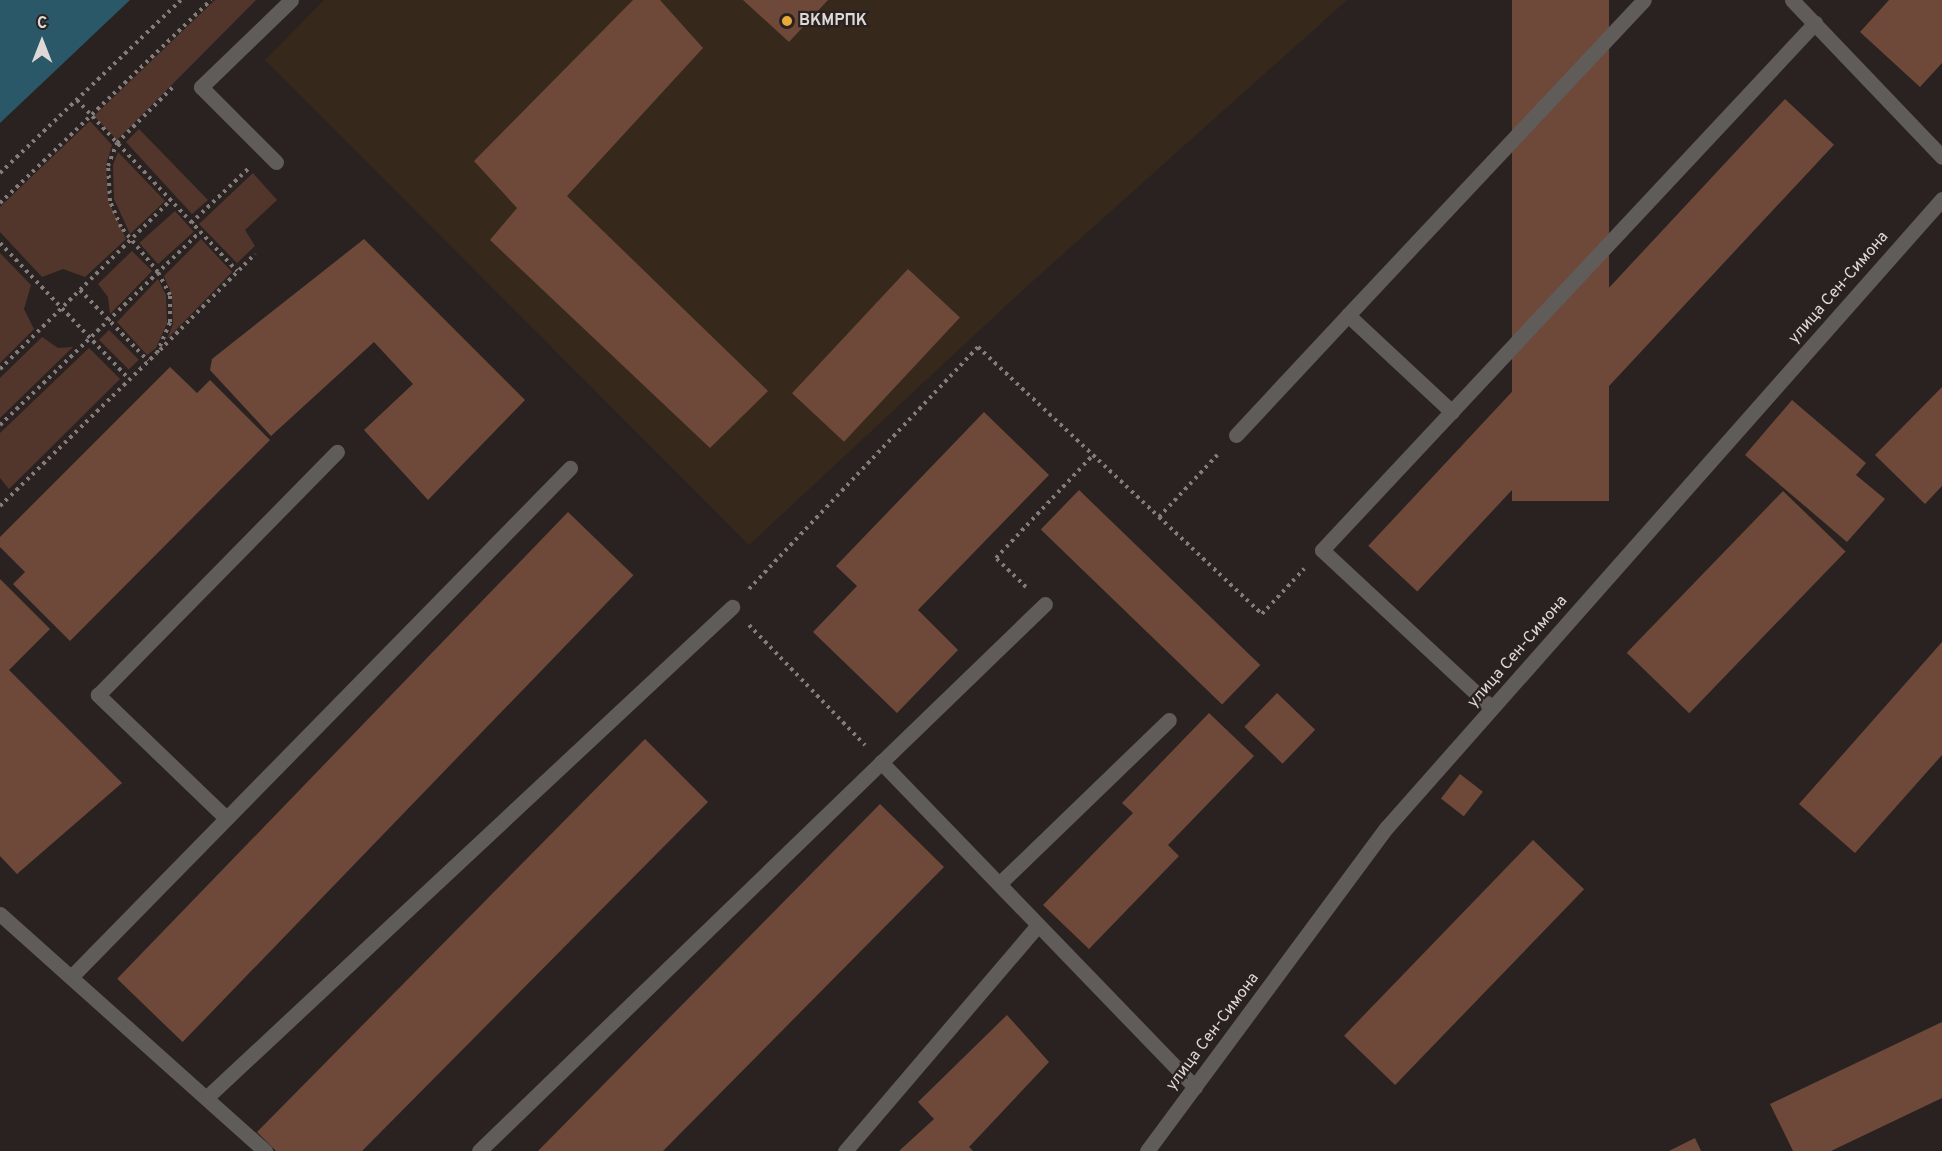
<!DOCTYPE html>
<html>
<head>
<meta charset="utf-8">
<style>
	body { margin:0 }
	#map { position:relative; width:1942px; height:1151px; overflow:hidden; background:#2a2220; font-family:Overpass,sans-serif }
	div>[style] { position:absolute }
	.education>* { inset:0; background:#36291b }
	.green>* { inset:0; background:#53362b; transform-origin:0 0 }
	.water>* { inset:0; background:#2a5869 }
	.building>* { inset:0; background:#6e493a; transform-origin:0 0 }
	.path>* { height:4px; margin-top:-2px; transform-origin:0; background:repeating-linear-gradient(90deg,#837c7a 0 3px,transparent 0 7.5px) }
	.lane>* { height:15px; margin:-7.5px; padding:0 7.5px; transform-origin:7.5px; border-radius:7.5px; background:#605c5a }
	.street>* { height:15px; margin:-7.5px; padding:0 7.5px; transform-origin:7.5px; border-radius:7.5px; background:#605c5a }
	.dots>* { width:16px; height:16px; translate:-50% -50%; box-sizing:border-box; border:3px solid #2a2220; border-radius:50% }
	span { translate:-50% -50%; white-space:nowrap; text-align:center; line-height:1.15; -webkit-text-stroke:4.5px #2a2220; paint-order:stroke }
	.poi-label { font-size:16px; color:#ded9d7; font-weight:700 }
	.left { translate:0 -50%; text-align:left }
	.street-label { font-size:16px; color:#ded9d7 }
	.north { position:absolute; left:12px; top:12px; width:60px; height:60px; -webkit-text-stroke:4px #2a2220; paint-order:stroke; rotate:0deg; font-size:16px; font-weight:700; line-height:24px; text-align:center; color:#ded9d7 }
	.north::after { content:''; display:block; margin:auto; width:21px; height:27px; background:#ded9d7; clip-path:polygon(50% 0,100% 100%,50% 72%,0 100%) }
</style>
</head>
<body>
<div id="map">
	<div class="education">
		<div style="clip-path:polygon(324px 0,1347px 0,1024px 289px,749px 545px,265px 60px)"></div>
	</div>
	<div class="green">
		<div style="clip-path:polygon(215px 0,256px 0,117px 140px,94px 116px)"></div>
		<div style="clip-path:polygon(90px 121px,112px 145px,106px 165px,108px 200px,126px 239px,85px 277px,63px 269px,42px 277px,0 232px,0 207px)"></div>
		<div style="clip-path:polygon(139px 129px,208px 200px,192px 214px,126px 142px)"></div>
		<div style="clip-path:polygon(118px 152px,165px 201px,130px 234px,114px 199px,113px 165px)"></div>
		<div style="clip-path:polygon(253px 173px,277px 200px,245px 230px,255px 246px,237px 263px,199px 224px)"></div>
		<div style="left:175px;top:211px;width:28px;height:48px;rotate:48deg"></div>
		<div style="clip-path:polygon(201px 239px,232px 272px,167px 339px,173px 324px,172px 295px,164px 276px)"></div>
		<div style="clip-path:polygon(132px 251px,152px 271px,110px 314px,108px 297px,98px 284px)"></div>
		<div style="clip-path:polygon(0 253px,31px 285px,24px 309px,34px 329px,0 363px)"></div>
		<div style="clip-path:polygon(158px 279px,166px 295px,167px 323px,156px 348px,147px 355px,117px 322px)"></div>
		<div style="left:109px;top:330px;width:42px;height:14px;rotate:45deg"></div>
		<div style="clip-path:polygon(42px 337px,58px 348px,73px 347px,0 418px,0 378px)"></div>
		<div style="clip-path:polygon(89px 348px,120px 379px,9px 489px,0 478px,0 433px)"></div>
	</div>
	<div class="water">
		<div style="clip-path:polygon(0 0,130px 0,0 123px)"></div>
	</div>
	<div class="building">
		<div style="clip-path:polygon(633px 0,660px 0,703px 48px,567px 196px,768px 391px,710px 448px,490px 240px,517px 208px,474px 161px)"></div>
		<div style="clip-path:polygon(743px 0,828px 0,789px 42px)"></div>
		<div style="left:1512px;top:0;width:97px;height:501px"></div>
		<div style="clip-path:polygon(1889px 0,1942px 0,1942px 63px,1920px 87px,1860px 32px)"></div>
		<div style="left:1785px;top:99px;width:67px;height:611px;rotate:43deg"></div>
		<div style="clip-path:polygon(364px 239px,525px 400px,428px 500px,364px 430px,413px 384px,374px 342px,271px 436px,210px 370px,212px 359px)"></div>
		<div style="left:908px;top:269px;width:71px;height:170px;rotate:43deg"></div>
		<div style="clip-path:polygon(170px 367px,197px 393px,210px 380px,270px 440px,70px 641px,13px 584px,25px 572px,0 547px,0 537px)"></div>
		<div style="clip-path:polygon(1942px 387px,1942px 486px,1925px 504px,1875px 455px)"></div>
		<div style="clip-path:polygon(1792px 400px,1866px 463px,1856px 475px,1885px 499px,1847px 542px,1745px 455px)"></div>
		<div style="clip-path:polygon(984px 412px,1049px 475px,918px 610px,958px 650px,897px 713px,813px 632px,857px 586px,836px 566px)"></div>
		<div style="left:1079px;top:490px;width:252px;height:55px;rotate:44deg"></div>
		<div style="left:1783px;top:491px;width:87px;height:225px;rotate:44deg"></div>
		<div style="left:568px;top:512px;width:91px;height:649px;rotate:44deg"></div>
		<div style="clip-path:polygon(0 579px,50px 629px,9px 670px,122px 783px,17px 874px,0 856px)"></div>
		<div style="clip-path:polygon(1942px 642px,1942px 755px,1855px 853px,1799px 804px)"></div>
		<div style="left:1277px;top:693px;width:53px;height:47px;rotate:44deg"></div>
		<div style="clip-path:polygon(1209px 713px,1254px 756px,1168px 845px,1179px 856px,1089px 949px,1043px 905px,1133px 813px,1122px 803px)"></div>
		<div style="clip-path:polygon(645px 739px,708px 802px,362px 1151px,276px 1151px,257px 1132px)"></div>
		<div style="left:1460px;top:774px;width:29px;height:31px;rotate:38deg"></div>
		<div style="clip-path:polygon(880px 804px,944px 867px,663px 1151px,538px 1151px)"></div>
		<div style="left:1533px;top:840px;width:71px;height:272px;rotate:44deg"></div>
		<div style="clip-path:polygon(1007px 1015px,1049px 1062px,969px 1147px,973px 1151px,899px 1151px,934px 1119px,918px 1102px)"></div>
		<div style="clip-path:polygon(1942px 1022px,1942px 1098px,1831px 1151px,1793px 1151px,1770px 1104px)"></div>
		<div style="clip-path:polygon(1695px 1138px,1701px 1151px,1669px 1151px)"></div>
	</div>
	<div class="path">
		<div style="left:77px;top:100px;width:234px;rotate:46.9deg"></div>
		<div style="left:0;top:173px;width:250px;rotate:-43.7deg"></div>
		<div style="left:0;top:203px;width:293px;rotate:-43.9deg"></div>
		<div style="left:191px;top:223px;width:80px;rotate:-43.5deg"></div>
		<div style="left:0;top:243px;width:187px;rotate:46.5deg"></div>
		<div style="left:80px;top:290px;width:98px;rotate:46.2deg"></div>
		<div style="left:160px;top:350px;width:135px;rotate:-45.3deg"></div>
		<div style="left:0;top:369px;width:239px;rotate:-44.7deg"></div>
		<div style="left:0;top:425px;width:278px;rotate:-44deg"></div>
		<div style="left:0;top:506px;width:219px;rotate:-44.3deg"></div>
		<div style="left:157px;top:353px;width:34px;rotate:-67deg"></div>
		<div style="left:170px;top:322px;width:27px;rotate:-90deg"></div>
		<div style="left:170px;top:295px;width:26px;rotate:-118deg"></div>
		<div style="left:158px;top:272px;width:58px;rotate:-129.4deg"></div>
		<div style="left:121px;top:227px;width:28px;rotate:-113deg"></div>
		<div style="left:110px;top:201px;width:35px;rotate:-93deg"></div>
		<div style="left:108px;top:166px;width:25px;rotate:-69deg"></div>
		<div style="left:117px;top:143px;width:82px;rotate:-45deg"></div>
		<div style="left:1159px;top:517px;width:141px;rotate:43.3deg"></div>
		<div style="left:1262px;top:614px;width:62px;rotate:-47deg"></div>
		<div style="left:1026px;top:587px;width:42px;rotate:-136deg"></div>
		<div style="left:996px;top:558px;width:141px;rotate:-46.7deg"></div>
		<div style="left:1093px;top:455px;width:91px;rotate:43.2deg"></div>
		<div style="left:1159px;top:517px;width:88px;rotate:-46.8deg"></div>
		<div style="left:749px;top:589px;width:333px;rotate:-46.6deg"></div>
		<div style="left:978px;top:347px;width:158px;rotate:43.2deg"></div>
		<div style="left:749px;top:625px;width:167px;rotate:46deg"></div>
	</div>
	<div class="lane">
		<div style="left:276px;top:162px;width:106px;rotate:-135deg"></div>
		<div style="left:201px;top:87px;width:125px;rotate:-44deg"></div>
		<div style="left:1452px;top:412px;width:142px;rotate:-137deg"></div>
		<div style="left:1348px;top:315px;width:432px;rotate:-46.8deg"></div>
		<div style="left:1236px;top:435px;width:164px;rotate:-47deg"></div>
		<div style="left:1492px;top:708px;width:232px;rotate:-137.1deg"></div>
		<div style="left:1322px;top:550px;width:722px;rotate:-46.91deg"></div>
		<div style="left:881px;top:762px;width:452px;rotate:46deg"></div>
		<div style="left:226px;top:818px;width:178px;rotate:-136.1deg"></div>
		<div style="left:98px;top:695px;width:341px;rotate:-45.5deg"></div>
		<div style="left:999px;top:884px;width:236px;rotate:-44deg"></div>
		<div style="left:0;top:914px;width:356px;rotate:41.8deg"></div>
		<div style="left:71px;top:977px;width:713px;rotate:-45.57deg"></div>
		<div style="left:206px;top:1098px;width:720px;rotate:-43.03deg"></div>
		<div style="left:479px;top:1151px;width:787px;rotate:-44.02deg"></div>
		<div style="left:845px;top:1151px;width:297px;rotate:-49.5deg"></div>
	</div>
	<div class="street">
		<div style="left:1792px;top:0;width:217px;rotate:46.3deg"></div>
		<div style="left:1147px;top:1151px;width:403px;rotate:-53.5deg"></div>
		<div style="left:1387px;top:827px;width:838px;rotate:-48.53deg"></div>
	</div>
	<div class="dots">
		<div style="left:787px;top:21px;background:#e8ab37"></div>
	</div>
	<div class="poi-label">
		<span class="left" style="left:799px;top:21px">ВКМРПК</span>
	</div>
	<div class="street-label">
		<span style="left:1839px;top:288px;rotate:-49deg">улица Сен-Симона</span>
		<span style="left:1518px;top:652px;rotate:-49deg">улица Сен-Симона</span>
		<span style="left:1213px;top:1032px;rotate:-53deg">улица Сен-Симона</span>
	</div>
	<div class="north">С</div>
</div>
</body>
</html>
